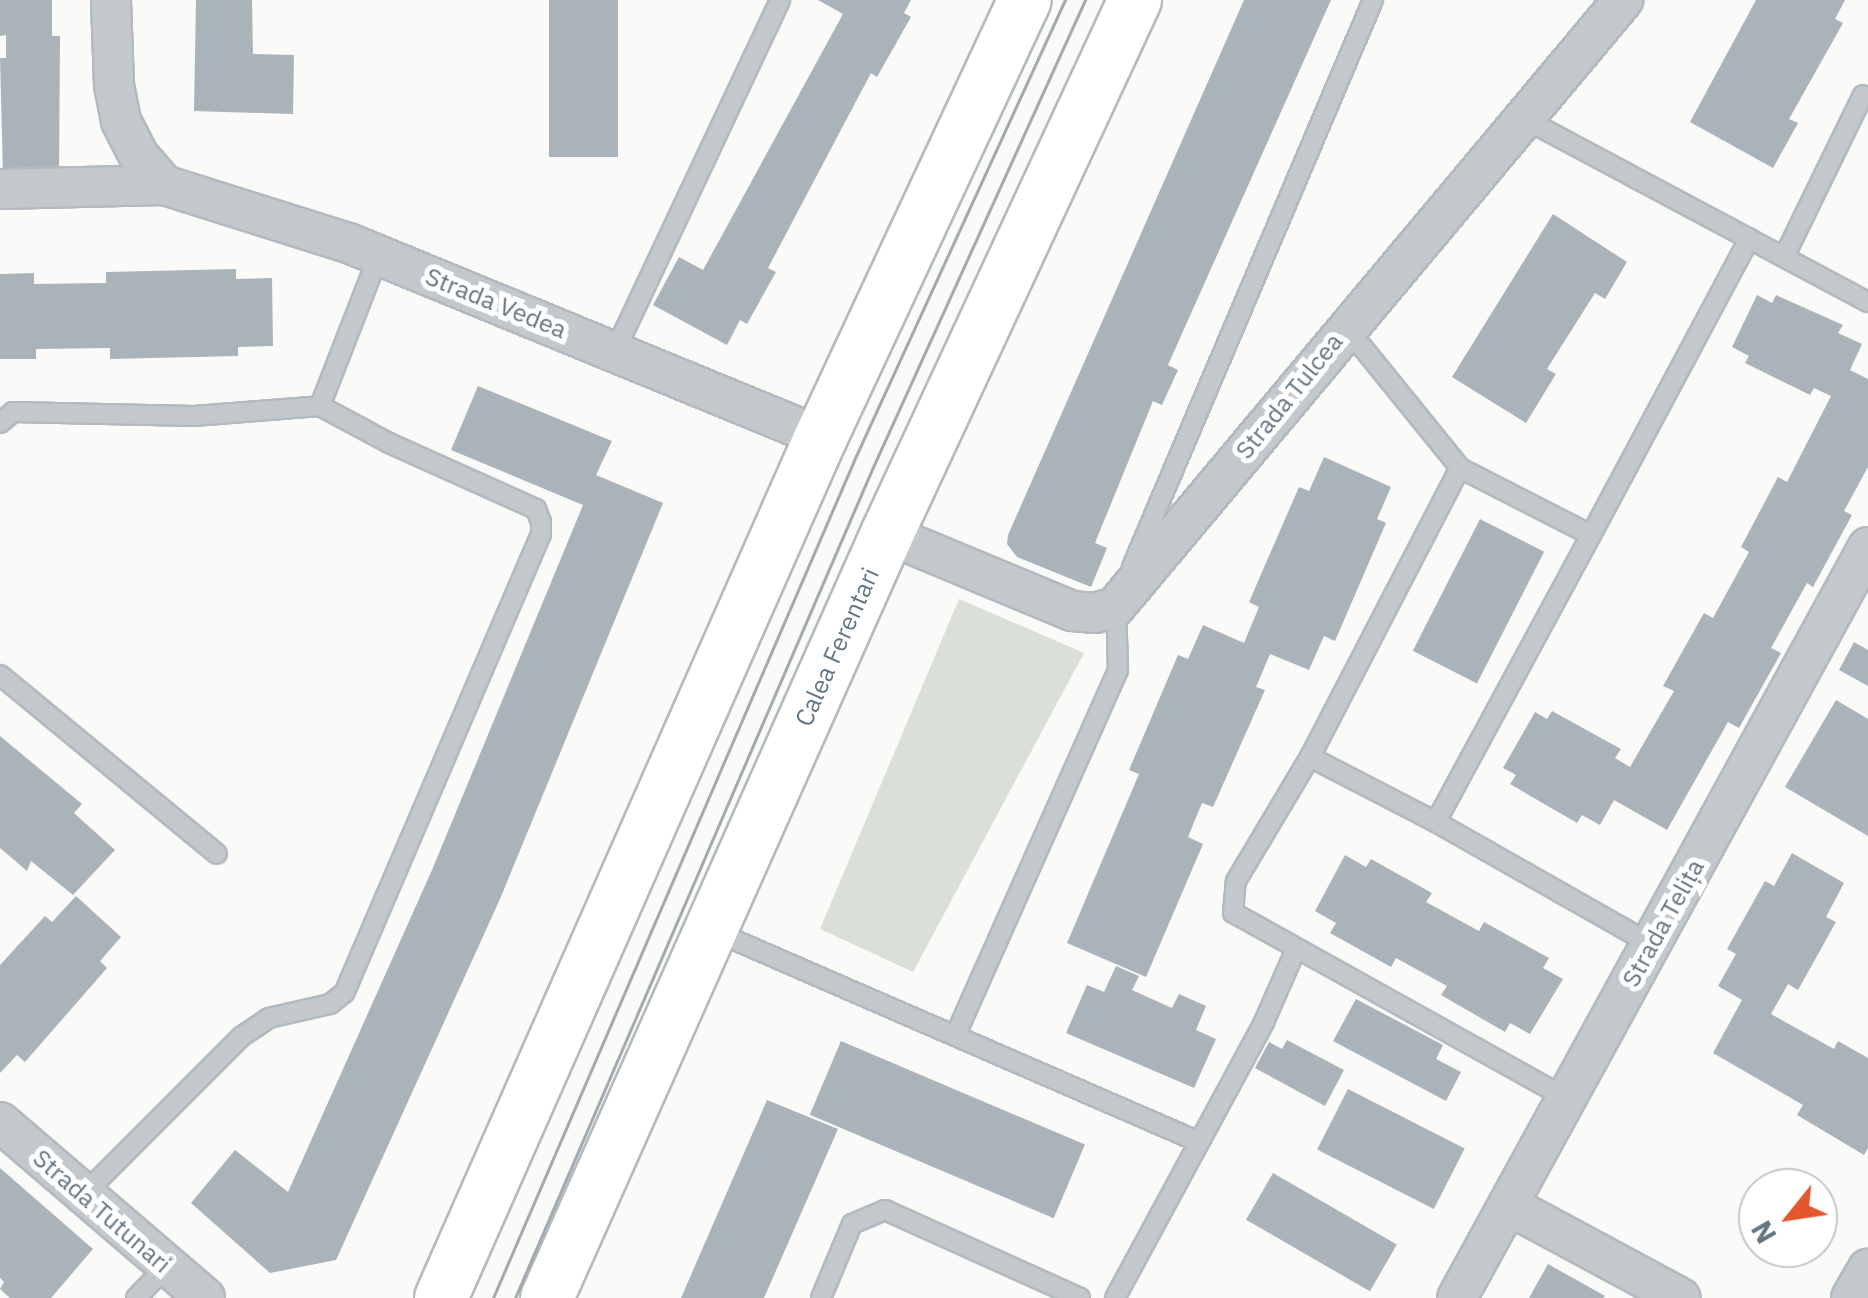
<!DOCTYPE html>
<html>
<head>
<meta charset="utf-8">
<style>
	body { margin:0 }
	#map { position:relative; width:1868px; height:1298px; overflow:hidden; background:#fafaf8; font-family:"IBM Plex Sans",sans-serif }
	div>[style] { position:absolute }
	.green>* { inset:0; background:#dadfd7 }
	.building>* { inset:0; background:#aab3b9; transform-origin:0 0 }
	.roads { filter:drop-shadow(2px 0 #b3babf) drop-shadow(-2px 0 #b3babf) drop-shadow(0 2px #b3babf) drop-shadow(0 -2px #b3babf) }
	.service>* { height:18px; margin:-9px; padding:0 9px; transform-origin:9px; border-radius:9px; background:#c3c8cc }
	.minor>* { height:38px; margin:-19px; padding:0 19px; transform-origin:19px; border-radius:19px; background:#c3c8cc }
	.secondary>* { height:52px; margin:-26px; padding:0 26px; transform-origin:26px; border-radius:26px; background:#fff }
	.tram>* { height:2.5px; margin:-1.25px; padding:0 1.25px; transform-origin:1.25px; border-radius:1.25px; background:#a2aab0 }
	span { translate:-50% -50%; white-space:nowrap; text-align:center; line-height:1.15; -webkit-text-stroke:10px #fff; paint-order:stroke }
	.street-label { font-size:25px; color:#657683 }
	.north { position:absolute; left:1738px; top:1168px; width:100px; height:100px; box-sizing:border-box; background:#fff; border:2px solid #c1c8cd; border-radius:50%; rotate:240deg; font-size:28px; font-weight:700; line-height:40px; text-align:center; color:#657683 }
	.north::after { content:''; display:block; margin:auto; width:35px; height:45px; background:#e4572e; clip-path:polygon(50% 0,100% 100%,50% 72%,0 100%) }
</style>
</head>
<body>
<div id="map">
	<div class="green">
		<div style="clip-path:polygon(959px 599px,1084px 653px,913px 972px,820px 929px)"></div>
	</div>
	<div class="building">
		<div style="clip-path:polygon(0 0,52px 0,52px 36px,60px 36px,59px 175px,3px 175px,0 58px,6px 58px,6px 35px,0 36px)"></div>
		<div style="clip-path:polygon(196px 0,252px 0,253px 54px,294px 55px,293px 114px,194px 111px)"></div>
		<div style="left:549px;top:0;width:69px;height:157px"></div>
		<div style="clip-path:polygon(818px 0,911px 0,904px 13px,911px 17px,877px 77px,871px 73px,768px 268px,776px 272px,747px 324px,740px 320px,727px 345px,653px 305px,679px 257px,703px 270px,843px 14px)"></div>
		<div style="clip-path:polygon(1244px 0,1331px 0,1168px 365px,1178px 370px,1162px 405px,1153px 401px,1095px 543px,1107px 548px,1091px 587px,1017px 557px,1007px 544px,1008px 535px)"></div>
		<div style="clip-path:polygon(1756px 0,1845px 0,1835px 19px,1843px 23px,1789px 119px,1798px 123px,1773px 168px,1690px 122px)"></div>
		<div style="clip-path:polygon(1553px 214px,1627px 262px,1605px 299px,1595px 293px,1547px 369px,1556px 374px,1526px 423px,1452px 377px)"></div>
		<div style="clip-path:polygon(236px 269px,236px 279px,272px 278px,273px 346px,238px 347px,238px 356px,110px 359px,110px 348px,36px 349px,36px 359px,0 359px,0 274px,34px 273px,34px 284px,106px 283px,106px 272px)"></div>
		<div style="clip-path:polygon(1757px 295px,1772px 303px,1776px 295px,1843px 325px,1838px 333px,1862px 344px,1850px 370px,1868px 379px,1868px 467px,1844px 511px,1852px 515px,1813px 587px,1807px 583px,1771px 648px,1781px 653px,1739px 728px,1728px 722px,1667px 830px,1614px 800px,1600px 825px,1582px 815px,1577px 823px,1510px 784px,1516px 775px,1503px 768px,1535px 712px,1547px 719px,1552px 711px,1621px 749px,1615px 758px,1630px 767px,1674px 691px,1663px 686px,1704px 613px,1713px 618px,1749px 552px,1741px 547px,1778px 477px,1787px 482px,1831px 396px,1814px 388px,1810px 395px,1745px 363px,1749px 356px,1732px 347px)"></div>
		<div style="clip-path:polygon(478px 386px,612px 441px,596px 475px,663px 503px,500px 899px,336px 1260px,270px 1273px,191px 1203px,235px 1150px,288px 1192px,432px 870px,583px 505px,451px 450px)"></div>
		<div style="clip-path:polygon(1324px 457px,1391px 487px,1377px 519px,1386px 523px,1335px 641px,1324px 636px,1309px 670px,1270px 654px,1256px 687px,1265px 690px,1213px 807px,1202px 803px,1188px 837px,1203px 844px,1146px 977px,1067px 943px,1139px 774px,1129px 770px,1178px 655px,1188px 659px,1203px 625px,1244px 643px,1259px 607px,1249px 602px,1299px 487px,1309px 491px)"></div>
		<div style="left:1480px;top:519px;width:72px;height:148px;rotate:27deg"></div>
		<div style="clip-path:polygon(1854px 642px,1868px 650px,1868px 686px,1839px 670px)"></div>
		<div style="clip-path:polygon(1836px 700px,1868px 719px,1868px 836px,1785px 787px)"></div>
		<div style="clip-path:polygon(0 736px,82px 804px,74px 813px,115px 850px,73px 895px,31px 861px,27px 871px,0 848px)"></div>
		<div style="clip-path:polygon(1792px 853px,1844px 883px,1826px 917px,1836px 922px,1798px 990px,1788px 984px,1771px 1014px,1834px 1049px,1838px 1041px,1868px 1058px,1868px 1148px,1864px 1155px,1797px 1115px,1803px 1105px,1713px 1053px,1742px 1000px,1718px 986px,1736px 954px,1727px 949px,1765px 881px,1774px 886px)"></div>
		<div style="clip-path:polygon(1345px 855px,1366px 867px,1371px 859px,1432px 893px,1426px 902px,1479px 931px,1484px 922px,1549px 958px,1543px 968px,1563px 979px,1530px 1034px,1510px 1023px,1505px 1032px,1441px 995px,1447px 986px,1396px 958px,1391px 967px,1330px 933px,1336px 923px,1315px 911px)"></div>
		<div style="clip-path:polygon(76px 896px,121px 937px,100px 961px,107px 968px,25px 1062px,17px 1055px,0 1073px,0 965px,45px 916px,52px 922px)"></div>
		<div style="clip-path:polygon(1116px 966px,1139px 976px,1132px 990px,1172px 1008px,1179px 994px,1206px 1006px,1196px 1030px,1216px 1039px,1194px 1088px,1066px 1033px,1087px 985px,1104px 992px)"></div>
		<div style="clip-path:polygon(1356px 999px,1443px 1045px,1436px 1059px,1461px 1072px,1446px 1101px,1333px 1041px)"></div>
		<div style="clip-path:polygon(1287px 1040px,1344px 1070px,1325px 1106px,1255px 1068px,1269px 1042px,1282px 1049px)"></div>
		<div style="left:841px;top:1041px;width:265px;height:80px;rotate:23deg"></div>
		<div style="left:1348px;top:1089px;width:131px;height:68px;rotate:27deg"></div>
		<div style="clip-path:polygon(767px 1100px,838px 1129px,764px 1298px,681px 1298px)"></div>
		<div style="clip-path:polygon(0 1168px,93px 1249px,51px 1298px,10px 1298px,0 1289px,4px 1282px,0 1278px)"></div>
		<div style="left:1273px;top:1173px;width:143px;height:54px;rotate:30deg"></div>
		<div style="clip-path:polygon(1548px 1264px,1605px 1296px,1603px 1298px,1529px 1298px)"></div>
	</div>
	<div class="roads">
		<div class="service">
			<div style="left:1523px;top:118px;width:391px;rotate:28.1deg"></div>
			<div style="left:1784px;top:257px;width:180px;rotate:-64deg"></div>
			<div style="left:1346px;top:327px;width:181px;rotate:51deg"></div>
			<div style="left:615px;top:351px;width:388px;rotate:-64.8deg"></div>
			<div style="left:320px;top:406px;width:162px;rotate:-68.7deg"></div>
			<div style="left:0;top:423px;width:17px;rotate:-40deg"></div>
			<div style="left:13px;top:412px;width:181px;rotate:1.3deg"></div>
			<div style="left:194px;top:416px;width:126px;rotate:-4.5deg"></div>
			<div style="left:320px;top:406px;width:78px;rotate:28.2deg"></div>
			<div style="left:389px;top:443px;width:161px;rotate:24.2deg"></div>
			<div style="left:536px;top:509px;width:14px;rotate:69deg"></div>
			<div style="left:541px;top:522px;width:12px;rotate:90deg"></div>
			<div style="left:541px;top:534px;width:499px;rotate:113.2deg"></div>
			<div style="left:344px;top:993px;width:18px;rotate:142deg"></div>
			<div style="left:330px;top:1004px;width:63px;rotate:167.1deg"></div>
			<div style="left:269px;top:1018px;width:34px;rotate:146deg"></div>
			<div style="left:241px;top:1037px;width:223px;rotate:135deg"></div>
			<div style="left:1591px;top:535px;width:336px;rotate:-61.9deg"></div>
			<div style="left:1132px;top:567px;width:616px;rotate:-66.97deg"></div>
			<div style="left:0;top:675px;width:281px;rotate:39.5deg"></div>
			<div style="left:1310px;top:757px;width:326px;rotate:-62.6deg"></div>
			<div style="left:1460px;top:468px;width:147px;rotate:27.1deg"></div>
			<div style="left:1591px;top:535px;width:326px;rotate:118.4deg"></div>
			<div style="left:716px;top:932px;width:524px;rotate:23.49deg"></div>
			<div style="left:956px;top:1034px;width:398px;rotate:-66deg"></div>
			<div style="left:1118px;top:670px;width:66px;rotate:-91.7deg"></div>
			<div style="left:1566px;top:1098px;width:381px;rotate:-150.9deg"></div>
			<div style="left:1233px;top:913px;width:32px;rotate:-85deg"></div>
			<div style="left:1236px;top:881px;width:144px;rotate:-59.2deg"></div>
			<div style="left:1310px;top:757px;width:142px;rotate:27.3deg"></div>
			<div style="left:1436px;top:822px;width:247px;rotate:29.6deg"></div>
			<div style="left:136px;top:1298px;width:42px;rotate:-46deg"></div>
			<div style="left:821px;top:1298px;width:80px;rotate:-67.3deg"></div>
			<div style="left:852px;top:1224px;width:36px;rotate:-23deg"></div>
			<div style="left:885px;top:1210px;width:214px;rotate:24.3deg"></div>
			<div style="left:1115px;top:1298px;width:314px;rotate:-61.6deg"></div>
			<div style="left:1264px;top:1022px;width:80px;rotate:-66.3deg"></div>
		</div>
		<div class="minor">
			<div style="left:111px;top:0;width:85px;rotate:88deg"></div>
			<div style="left:114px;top:85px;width:37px;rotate:79deg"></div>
			<div style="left:121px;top:121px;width:39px;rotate:63deg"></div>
			<div style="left:139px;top:156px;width:38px;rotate:49deg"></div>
			<div style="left:0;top:189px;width:164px;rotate:-1.4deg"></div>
			<div style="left:164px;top:185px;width:196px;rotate:17.5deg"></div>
			<div style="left:351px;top:244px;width:508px;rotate:22.32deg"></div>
			<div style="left:887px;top:534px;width:200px;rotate:22.6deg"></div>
			<div style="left:1072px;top:611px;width:23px;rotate:5deg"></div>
			<div style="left:1095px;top:613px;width:21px;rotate:-17deg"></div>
			<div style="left:1115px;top:607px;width:792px;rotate:-50.07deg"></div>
			<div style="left:0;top:1122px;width:270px;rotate:40.6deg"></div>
			<div style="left:1508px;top:1205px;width:196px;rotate:28.3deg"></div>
			<div style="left:1457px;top:1298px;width:856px;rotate:-61.31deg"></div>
			<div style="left:1851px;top:1298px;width:34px;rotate:-60deg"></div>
		</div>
		<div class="secondary">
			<div style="left:441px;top:1298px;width:941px;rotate:-66.19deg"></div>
			<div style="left:821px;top:437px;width:482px;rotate:-65deg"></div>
			<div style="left:547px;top:1298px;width:836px;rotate:-66.01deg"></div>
			<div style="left:887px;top:534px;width:589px;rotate:-65.09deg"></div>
		</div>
	</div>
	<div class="tram">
		<div style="left:493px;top:1298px;width:917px;rotate:-66.68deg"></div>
		<div style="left:856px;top:456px;width:502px;rotate:-65.38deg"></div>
		<div style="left:515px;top:1298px;width:907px;rotate:-66.69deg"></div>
		<div style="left:874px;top:465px;width:511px;rotate:-65.59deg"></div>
	</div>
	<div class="street-label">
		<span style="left:496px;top:303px;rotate:22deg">Strada Vedea</span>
		<span style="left:1289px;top:396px;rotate:-51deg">Strada Tulcea</span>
		<span style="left:837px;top:647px;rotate:-66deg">Calea Ferentari</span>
		<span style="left:1663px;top:923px;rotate:-61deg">Strada Telița</span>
		<span style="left:102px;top:1211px;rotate:41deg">Strada Tutunari</span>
	</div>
	<div class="north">N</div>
</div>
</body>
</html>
